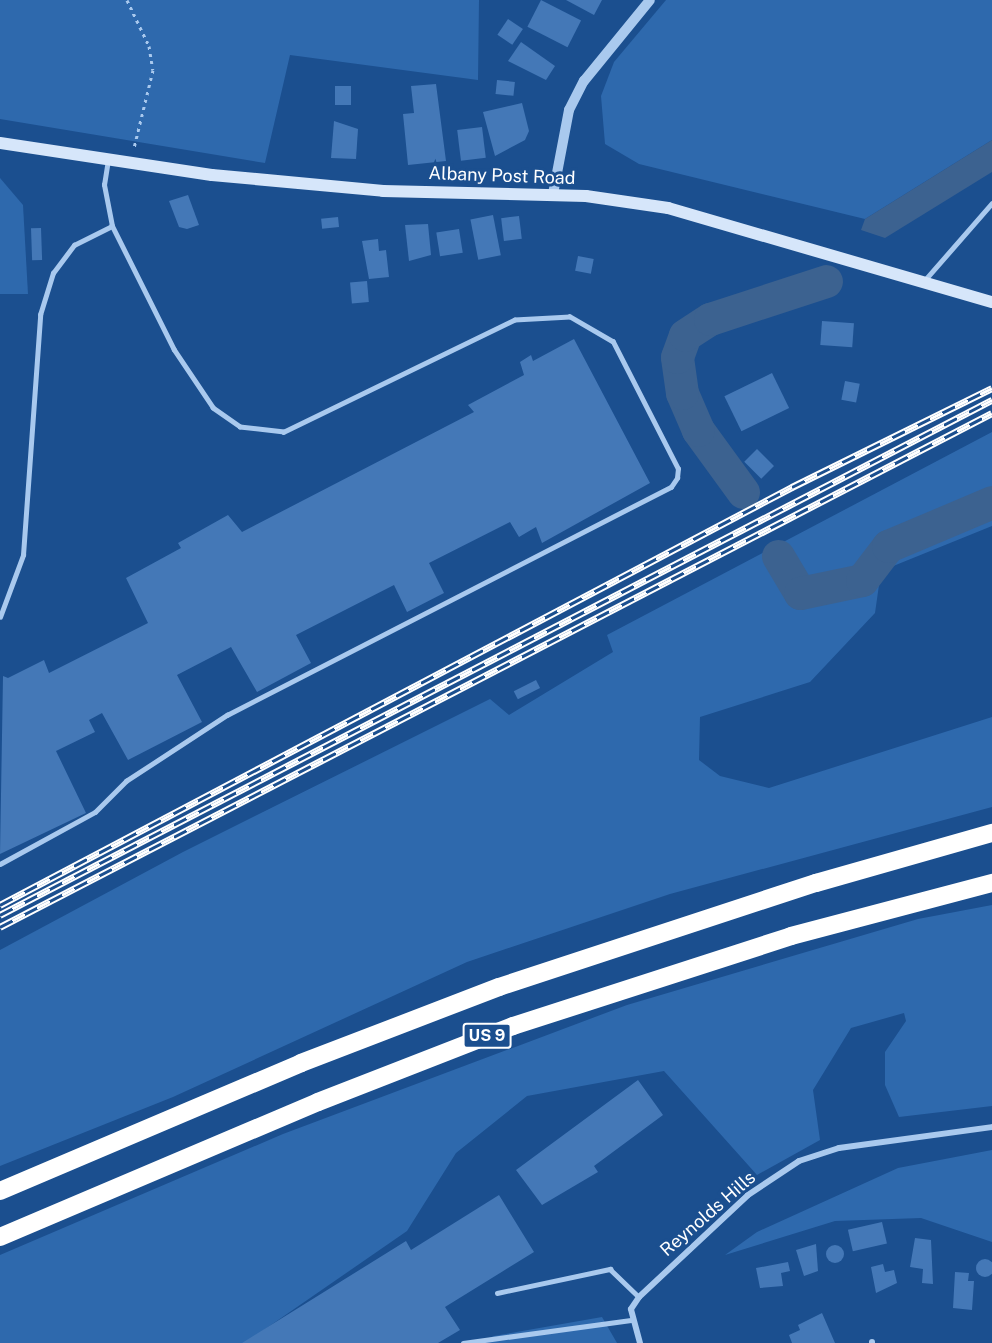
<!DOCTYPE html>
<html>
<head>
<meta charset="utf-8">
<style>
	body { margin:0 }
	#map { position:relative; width:992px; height:1343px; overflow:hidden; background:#1b4f8f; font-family:"Public Sans",sans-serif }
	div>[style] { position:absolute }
	.green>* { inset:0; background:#2e69ad }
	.water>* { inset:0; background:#3c6290 }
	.river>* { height:33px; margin:-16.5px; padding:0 16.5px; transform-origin:16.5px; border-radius:16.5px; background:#3c6290 }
	.building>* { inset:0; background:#4478b7; transform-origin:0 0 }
	.round { border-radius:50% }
	.path>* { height:3px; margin-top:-1.5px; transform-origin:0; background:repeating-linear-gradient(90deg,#a9c9ee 0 3px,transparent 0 7.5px) }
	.service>* { height:4.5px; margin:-2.25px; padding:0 2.25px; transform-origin:2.25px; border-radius:2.25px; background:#a9c9ee }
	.minor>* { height:6px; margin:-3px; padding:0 3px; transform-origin:3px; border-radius:3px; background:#a9c9ee }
	.tertiary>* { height:10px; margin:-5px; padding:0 5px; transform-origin:5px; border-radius:5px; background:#a9c9ee }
	.secondary>* { height:12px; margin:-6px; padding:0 6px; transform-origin:6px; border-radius:6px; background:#d6e6fa }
	.motorway>* { height:18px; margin:-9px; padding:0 9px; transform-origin:9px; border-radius:9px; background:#fff }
	.rail>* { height:7px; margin-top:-3.5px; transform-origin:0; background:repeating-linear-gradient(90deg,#1b4f8f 0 14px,#fff 0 28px); box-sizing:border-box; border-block:2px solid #fff }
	span { translate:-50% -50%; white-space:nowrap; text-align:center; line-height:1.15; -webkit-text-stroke:6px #1b4f8f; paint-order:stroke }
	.shield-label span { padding:2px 4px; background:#1b4f8f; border:2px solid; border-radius:4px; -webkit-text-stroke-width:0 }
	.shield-label { font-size:16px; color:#fff; font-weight:700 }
	.street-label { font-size:18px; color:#fff }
</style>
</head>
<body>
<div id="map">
	<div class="green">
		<div style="clip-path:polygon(0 0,479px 0,478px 80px,290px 55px,265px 163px,0 119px)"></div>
		<div style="clip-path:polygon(666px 0,992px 0,992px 140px,865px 219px,639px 164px,605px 144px,601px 96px,614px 62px)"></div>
		<div style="clip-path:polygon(0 178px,23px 205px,28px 294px,0 294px)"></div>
		<div style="clip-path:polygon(992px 432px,992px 526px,881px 571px,875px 613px,810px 682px,700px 717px,699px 760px,720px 776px,769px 788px,992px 717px,992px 807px,670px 894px,467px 962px,173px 1097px,0 1166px,0 950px,183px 852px,490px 699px,509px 715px,613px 652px,607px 635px)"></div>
		<div style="clip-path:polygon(992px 905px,992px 1106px,899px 1117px,885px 1085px,885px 1052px,906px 1021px,904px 1013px,851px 1028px,813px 1090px,820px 1140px,757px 1175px,664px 1071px,527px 1096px,456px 1153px,407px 1231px,245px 1343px,0 1343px,0 1255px,283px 1134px,627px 1005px,918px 919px)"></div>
		<div style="clip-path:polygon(992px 1150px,992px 1242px,921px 1218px,835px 1221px,725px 1255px,757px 1232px,898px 1168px)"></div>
		<div style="clip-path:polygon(602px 1317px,617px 1343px,477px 1343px,494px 1336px)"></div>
	</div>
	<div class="water">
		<div style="clip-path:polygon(992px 140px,992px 172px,885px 238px,861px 230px,865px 219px)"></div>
	</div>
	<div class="river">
		<div style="left:743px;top:492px;width:77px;rotate:-126deg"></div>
		<div style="left:698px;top:430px;width:40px;rotate:-113.4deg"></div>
		<div style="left:682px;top:393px;width:36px;rotate:-98deg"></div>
		<div style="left:677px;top:357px;width:23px;rotate:-70deg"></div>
		<div style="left:685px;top:335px;width:30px;rotate:-33deg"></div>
		<div style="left:710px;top:319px;width:122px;rotate:-18.1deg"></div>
		<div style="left:778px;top:556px;width:43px;rotate:59.3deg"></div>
		<div style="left:800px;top:593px;width:63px;rotate:-11.8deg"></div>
		<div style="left:862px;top:580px;width:43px;rotate:-52.6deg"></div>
		<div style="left:888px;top:546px;width:113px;rotate:-22.9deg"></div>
	</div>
	<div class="building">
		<div style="left:541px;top:0;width:45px;height:30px;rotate:27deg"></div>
		<div style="clip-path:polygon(566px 0,602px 0,594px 15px)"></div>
		<div style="left:508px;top:19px;width:18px;height:19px;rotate:34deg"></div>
		<div style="clip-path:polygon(521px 42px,555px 66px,546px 80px,508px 61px)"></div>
		<div style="left:497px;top:80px;width:18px;height:14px;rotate:6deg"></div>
		<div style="clip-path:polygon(436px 84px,446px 161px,408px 165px,403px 114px,414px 113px,411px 86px)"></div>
		<div style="left:335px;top:86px;width:16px;height:19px"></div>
		<div style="clip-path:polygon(522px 103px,529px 131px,525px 140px,495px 156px,483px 112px)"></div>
		<div style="clip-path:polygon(334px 121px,358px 129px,356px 159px,331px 158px)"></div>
		<div style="left:482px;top:127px;width:31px;height:25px;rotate:83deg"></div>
		<div style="clip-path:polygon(188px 195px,199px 225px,187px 229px,179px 227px,169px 201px)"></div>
		<div style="left:493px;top:215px;width:41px;height:23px;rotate:79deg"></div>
		<div style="left:519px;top:216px;width:23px;height:18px;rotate:83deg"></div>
		<div style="left:338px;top:217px;width:10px;height:17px;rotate:84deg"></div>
		<div style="clip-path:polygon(428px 224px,431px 255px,409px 261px,405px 225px)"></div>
		<div style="left:41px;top:228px;width:32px;height:10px;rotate:88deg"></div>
		<div style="left:459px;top:229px;width:24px;height:23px;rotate:81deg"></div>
		<div style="clip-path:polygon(378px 239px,379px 251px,386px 250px,389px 277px,369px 279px,362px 241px)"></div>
		<div style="left:578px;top:256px;width:16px;height:15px;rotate:11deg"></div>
		<div style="left:367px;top:281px;width:21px;height:17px;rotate:85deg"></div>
		<div style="left:822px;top:321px;width:32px;height:24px;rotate:4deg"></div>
		<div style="clip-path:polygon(574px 339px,650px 483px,542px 543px,536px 527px,519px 537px,510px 522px,429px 563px,444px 593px,407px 612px,394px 585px,296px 635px,311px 663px,257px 692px,231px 647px,177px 675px,202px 722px,128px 760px,102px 713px,89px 720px,95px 732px,56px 751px,86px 813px,0 854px,3px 676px,8px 678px,44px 660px,49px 673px,148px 623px,126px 578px,181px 548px,178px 543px,228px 515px,242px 532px,474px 412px,468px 405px,524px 375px,520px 362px,531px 355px,533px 361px)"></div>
		<div style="left:772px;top:373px;width:39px;height:53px;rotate:64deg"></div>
		<div style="left:845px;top:381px;width:15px;height:19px;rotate:11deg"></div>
		<div style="left:757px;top:449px;width:24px;height:18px;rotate:45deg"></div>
		<div style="left:536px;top:680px;width:9px;height:25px;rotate:63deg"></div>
		<div style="clip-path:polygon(638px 1080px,663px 1115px,594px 1166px,598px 1172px,542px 1205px,516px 1170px)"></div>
		<div style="clip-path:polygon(499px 1195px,534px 1252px,445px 1307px,460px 1330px,438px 1343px,242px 1343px,406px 1241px,411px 1250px)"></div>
		<div style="left:882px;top:1222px;width:22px;height:35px;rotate:77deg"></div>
		<div style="clip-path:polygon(915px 1238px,931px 1240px,933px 1284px,922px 1283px,923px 1269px,910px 1267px)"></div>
		<div style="clip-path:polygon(816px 1244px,818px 1271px,804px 1276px,796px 1250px)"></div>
		<div class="round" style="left:826px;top:1245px;width:18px;height:18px"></div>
		<div class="round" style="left:976px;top:1259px;width:18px;height:18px"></div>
		<div style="clip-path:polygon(788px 1262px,790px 1271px,781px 1273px,783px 1286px,760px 1288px,756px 1268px)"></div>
		<div style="clip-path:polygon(883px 1264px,885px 1272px,894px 1270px,897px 1283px,876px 1293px,871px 1267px)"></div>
		<div style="clip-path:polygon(955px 1272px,969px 1273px,968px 1281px,974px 1281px,972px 1310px,953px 1308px)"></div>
		<div style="clip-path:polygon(822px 1313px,835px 1343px,792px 1343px,789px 1335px,800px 1330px,798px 1325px)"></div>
	</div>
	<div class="path">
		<div style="left:127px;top:0;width:51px;rotate:64.4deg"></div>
		<div style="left:149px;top:46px;width:24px;rotate:81deg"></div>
		<div style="left:153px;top:70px;width:80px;rotate:103.7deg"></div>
	</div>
	<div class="service">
		<div style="left:924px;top:281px;width:103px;rotate:-48.9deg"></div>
		<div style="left:0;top:617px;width:66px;rotate:-69.6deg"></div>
		<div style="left:23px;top:555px;width:241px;rotate:-85.9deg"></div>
		<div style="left:40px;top:315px;width:44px;rotate:-72.8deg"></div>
		<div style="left:53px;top:273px;width:35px;rotate:-53deg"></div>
		<div style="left:74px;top:245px;width:42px;rotate:-26.6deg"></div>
		<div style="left:0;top:864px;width:108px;rotate:-28.7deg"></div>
		<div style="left:95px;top:812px;width:44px;rotate:-45deg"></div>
		<div style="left:126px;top:781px;width:121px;rotate:-33.2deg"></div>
		<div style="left:227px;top:715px;width:499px;rotate:-27.2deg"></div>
		<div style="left:671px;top:487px;width:11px;rotate:-56deg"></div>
		<div style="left:677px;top:478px;width:9px;rotate:-84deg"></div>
		<div style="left:678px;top:469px;width:143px;rotate:-117.1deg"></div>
		<div style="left:613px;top:342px;width:50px;rotate:-149.8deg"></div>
		<div style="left:570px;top:317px;width:55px;rotate:176.9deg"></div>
		<div style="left:515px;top:320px;width:257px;rotate:154.1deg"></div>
		<div style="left:284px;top:432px;width:44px;rotate:-173.5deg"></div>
		<div style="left:240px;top:427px;width:33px;rotate:-145deg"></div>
		<div style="left:213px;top:408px;width:70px;rotate:-123.9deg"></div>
		<div style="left:174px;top:350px;width:139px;rotate:-116.6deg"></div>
		<div style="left:112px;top:226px;width:42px;rotate:-101deg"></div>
		<div style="left:104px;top:185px;width:25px;rotate:-81deg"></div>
		<div style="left:497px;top:1293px;width:116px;rotate:-12deg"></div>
		<div style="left:610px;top:1269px;width:40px;rotate:44deg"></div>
		<div style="left:463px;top:1343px;width:171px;rotate:-7.8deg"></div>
	</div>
	<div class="minor">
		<div style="left:640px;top:1343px;width:35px;rotate:-105deg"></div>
		<div style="left:631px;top:1309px;width:14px;rotate:-56deg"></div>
		<div style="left:639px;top:1297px;width:149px;rotate:-43.1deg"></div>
		<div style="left:748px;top:1195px;width:61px;rotate:-33.7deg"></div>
		<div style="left:799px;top:1161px;width:42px;rotate:-18deg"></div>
		<div style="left:839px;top:1148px;width:154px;rotate:-7.8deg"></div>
		<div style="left:872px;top:1343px;width:1px;rotate:-90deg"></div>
	</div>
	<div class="tertiary">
		<div style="left:553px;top:194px;width:86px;rotate:-79.2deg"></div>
		<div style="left:569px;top:110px;width:33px;rotate:-63deg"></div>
		<div style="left:584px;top:81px;width:104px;rotate:-50.8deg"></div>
	</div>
	<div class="secondary">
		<div style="left:0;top:143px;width:214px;rotate:8.6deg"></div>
		<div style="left:212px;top:175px;width:172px;rotate:5.3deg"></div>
		<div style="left:383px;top:191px;width:203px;rotate:1.4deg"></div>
		<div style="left:586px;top:196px;width:83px;rotate:8.3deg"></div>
		<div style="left:668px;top:208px;width:337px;rotate:16.2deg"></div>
	</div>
	<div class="motorway">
		<div style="left:0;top:1191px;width:327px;rotate:-23deg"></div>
		<div style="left:301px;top:1063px;width:212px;rotate:-21deg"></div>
		<div style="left:499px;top:987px;width:334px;rotate:-18.2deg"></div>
		<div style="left:816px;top:883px;width:183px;rotate:-15.9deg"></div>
		<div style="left:0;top:1237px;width:345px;rotate:-23deg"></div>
		<div style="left:318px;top:1102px;width:209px;rotate:-21.3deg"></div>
		<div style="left:513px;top:1026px;width:292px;rotate:-17.9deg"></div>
		<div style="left:791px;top:936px;width:208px;rotate:-14.8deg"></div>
	</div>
	<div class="rail">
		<div style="left:0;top:905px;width:896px;rotate:-27.82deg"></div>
		<div style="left:792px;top:487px;width:223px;rotate:-26.3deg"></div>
		<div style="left:0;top:915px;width:1118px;rotate:-27.44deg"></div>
		<div style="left:0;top:927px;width:1117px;rotate:-27.39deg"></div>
	</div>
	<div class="shield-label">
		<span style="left:487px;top:1036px">US 9</span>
	</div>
	<div class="street-label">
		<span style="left:502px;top:176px;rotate:2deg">Albany Post Road</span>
		<span style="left:708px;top:1214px;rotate:-41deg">Reynolds Hills</span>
	</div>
</div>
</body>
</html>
